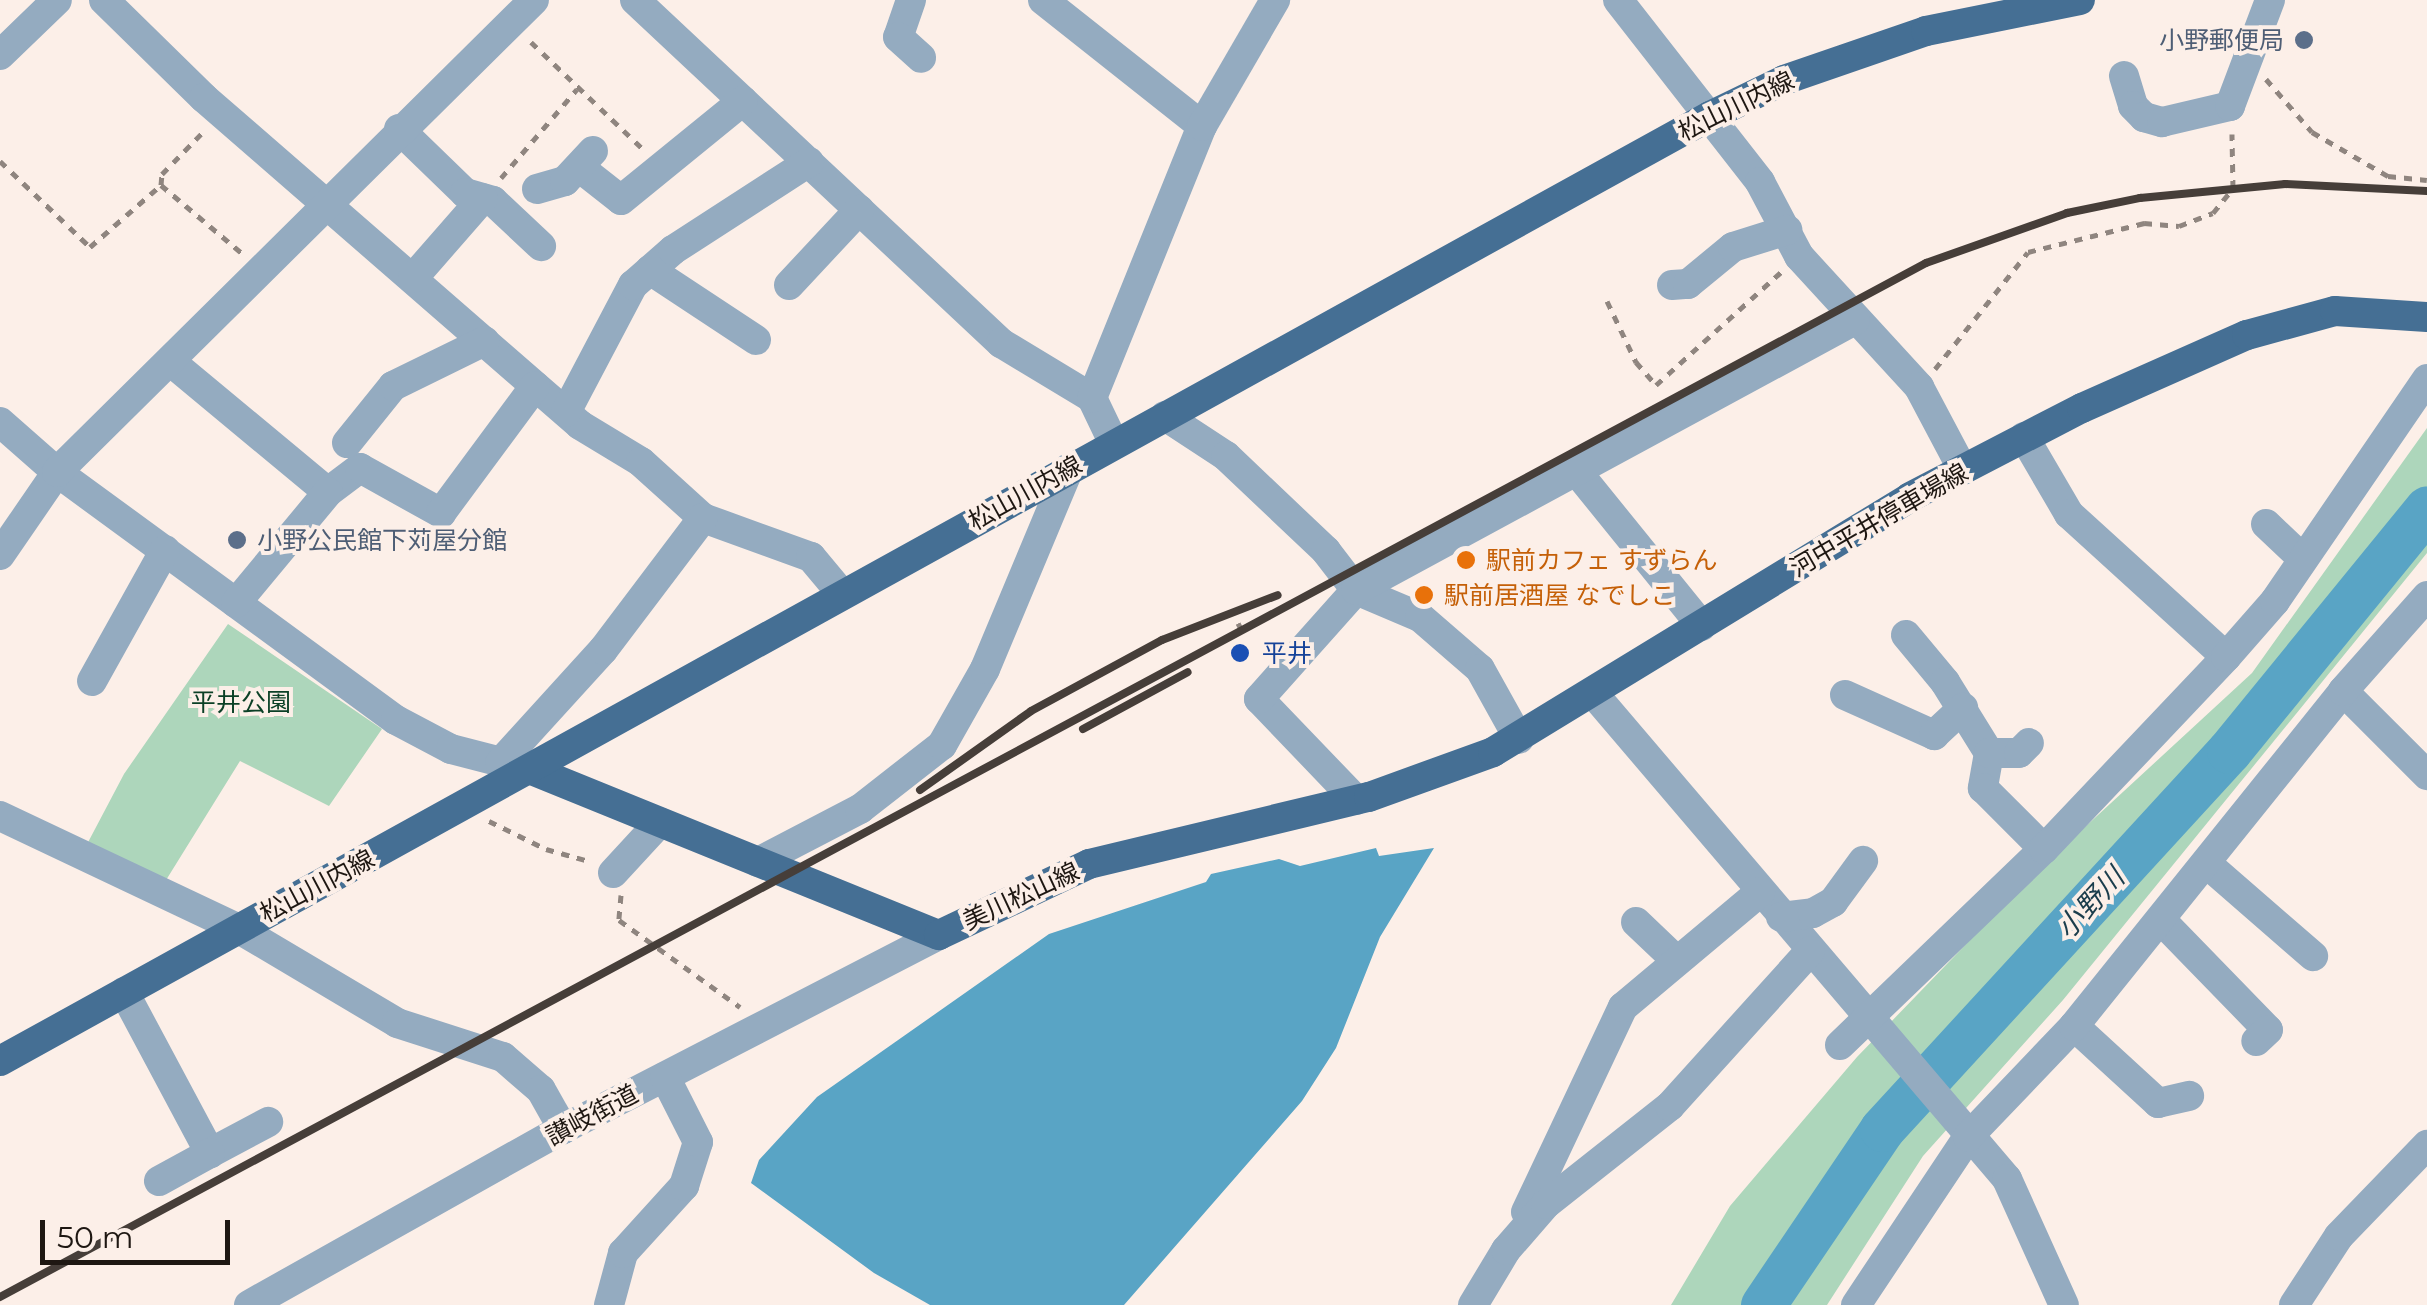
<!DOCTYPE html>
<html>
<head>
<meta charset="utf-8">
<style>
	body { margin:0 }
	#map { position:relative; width:2427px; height:1305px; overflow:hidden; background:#fcefe8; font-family:Montserrat,"Noto Sans JP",sans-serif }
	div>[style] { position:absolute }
	.green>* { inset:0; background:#add6bb }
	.water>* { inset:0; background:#59a4c5 }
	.river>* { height:45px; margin:-22.5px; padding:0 22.5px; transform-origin:22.5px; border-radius:22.5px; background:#59a4c5 }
	.path>* { height:5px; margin-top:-2.5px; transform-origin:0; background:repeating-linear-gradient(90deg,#8f857f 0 8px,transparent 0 16px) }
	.minor>* { height:30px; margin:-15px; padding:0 15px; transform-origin:15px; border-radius:15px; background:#94abc0 }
	.major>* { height:30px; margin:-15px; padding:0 15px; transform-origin:15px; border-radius:15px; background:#456f94 }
	.rail>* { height:8px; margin:-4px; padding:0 4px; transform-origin:4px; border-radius:4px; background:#463e39 }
	.dots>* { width:28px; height:28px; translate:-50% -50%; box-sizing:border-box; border:5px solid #fcefe8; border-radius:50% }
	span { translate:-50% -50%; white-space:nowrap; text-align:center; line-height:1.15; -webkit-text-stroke:8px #fcefe8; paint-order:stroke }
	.service-label { font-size:25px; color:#4e5e75 }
	.right { translate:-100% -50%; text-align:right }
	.left { translate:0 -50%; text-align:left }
	.street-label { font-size:25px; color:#1e1712 }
	.food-label { font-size:25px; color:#c56008 }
	.transit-label { font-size:25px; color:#164399 }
	.park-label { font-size:25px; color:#0b4026 }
	.water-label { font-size:28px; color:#1b3d4c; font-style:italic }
	.scale { position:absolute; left:40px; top:1220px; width:190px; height:45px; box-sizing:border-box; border:5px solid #1e1712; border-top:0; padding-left:12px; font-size:30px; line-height:35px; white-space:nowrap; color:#1e1712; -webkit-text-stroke:8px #fcefe8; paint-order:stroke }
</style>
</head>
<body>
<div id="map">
	<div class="green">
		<div style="clip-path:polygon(2427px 428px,2427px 553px,2063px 1000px,1923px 1156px,1827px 1305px,1671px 1305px,1730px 1206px,1857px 1057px,2034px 874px,2252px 673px)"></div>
		<div style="clip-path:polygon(228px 624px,382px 729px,329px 806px,240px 761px,163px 885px,85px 848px,124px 774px)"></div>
	</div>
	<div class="water">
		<div style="clip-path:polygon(1376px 848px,1379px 856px,1434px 848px,1380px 937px,1336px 1048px,1302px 1101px,1124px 1305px,930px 1305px,874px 1273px,751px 1183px,759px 1160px,817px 1097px,1049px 934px,1206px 882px,1211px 874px,1279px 859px,1300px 866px)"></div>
	</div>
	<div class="river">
		<div style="left:1763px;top:1305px;width:212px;rotate:-55.9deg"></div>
		<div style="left:1882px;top:1129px;width:513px;rotate:-47.45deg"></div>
		<div style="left:2229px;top:751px;width:313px;rotate:-50.8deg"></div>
	</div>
	<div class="path">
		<div style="left:531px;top:42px;width:153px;rotate:43.7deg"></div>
		<div style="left:2266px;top:79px;width:70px;rotate:49deg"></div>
		<div style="left:2312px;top:132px;width:88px;rotate:30.1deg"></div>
		<div style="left:2388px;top:176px;width:39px;rotate:6deg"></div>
		<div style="left:0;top:161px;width:124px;rotate:43.7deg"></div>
		<div style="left:90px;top:247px;width:94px;rotate:-41.1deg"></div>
		<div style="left:161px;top:185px;width:11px;rotate:-85deg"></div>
		<div style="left:162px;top:174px;width:62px;rotate:-45.7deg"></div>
		<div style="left:501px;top:178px;width:117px;rotate:-49.5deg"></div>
		<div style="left:161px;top:185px;width:107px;rotate:40.1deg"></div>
		<div style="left:1607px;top:301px;width:68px;rotate:64.6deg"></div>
		<div style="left:1636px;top:362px;width:30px;rotate:49deg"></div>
		<div style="left:1656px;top:385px;width:170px;rotate:-42.1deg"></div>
		<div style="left:1935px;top:369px;width:149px;rotate:-51.5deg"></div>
		<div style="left:2028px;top:252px;width:120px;rotate:-14deg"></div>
		<div style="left:2144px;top:223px;width:35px;rotate:5deg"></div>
		<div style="left:2179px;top:226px;width:36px;rotate:-21deg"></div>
		<div style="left:2213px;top:213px;width:32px;rotate:-51deg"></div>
		<div style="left:2233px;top:188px;width:54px;rotate:-91.1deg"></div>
		<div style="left:1238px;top:623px;width:15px;rotate:62deg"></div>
		<div style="left:489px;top:821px;width:64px;rotate:26.2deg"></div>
		<div style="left:546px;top:849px;width:45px;rotate:15.6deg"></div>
		<div style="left:621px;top:895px;width:25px;rotate:95deg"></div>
		<div style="left:619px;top:920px;width:149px;rotate:35.7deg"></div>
	</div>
	<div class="minor">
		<div style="left:104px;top:0;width:140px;rotate:44.4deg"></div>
		<div style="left:204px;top:98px;width:498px;rotate:41deg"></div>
		<div style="left:580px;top:425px;width:71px;rotate:31.2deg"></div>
		<div style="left:641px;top:462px;width:84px;rotate:42.1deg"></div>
		<div style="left:703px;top:518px;width:115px;rotate:19.9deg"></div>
		<div style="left:811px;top:557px;width:48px;rotate:50deg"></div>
		<div style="left:635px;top:0;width:502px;rotate:43.14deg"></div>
		<div style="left:1001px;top:343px;width:106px;rotate:31.1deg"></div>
		<div style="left:1092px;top:398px;width:51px;rotate:64.4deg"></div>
		<div style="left:911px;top:0;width:39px;rotate:109deg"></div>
		<div style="left:898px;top:37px;width:31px;rotate:42deg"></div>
		<div style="left:1043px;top:0;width:203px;rotate:38.4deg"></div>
		<div style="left:1618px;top:0;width:231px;rotate:52deg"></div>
		<div style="left:1760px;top:182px;width:84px;rotate:62.2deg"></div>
		<div style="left:1799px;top:256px;width:178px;rotate:47.5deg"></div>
		<div style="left:1919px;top:387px;width:94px;rotate:62.1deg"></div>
		<div style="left:0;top:55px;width:79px;rotate:-44deg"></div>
		<div style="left:2124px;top:76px;width:31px;rotate:73deg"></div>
		<div style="left:2133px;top:106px;width:16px;rotate:45deg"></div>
		<div style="left:2144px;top:117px;width:19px;rotate:16deg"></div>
		<div style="left:2162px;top:122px;width:70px;rotate:-13.2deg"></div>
		<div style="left:2230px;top:106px;width:113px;rotate:-69.3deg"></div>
		<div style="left:399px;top:129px;width:92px;rotate:44.1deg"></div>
		<div style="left:465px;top:193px;width:29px;rotate:16deg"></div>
		<div style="left:493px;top:201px;width:66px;rotate:43.2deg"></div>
		<div style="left:579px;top:167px;width:53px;rotate:38.2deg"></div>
		<div style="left:621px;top:200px;width:157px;rotate:-39.1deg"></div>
		<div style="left:537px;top:189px;width:29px;rotate:-16deg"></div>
		<div style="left:565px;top:181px;width:41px;rotate:-47deg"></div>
		<div style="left:650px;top:270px;width:127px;rotate:33.4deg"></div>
		<div style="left:413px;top:278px;width:106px;rotate:-48.8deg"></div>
		<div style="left:789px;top:285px;width:103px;rotate:-47deg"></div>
		<div style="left:1672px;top:285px;width:16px;rotate:-4deg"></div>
		<div style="left:1688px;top:284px;width:58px;rotate:-39.4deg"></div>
		<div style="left:1733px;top:247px;width:57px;rotate:-17.5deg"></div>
		<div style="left:170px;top:361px;width:205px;rotate:39.7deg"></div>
		<div style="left:328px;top:492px;width:40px;rotate:-37deg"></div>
		<div style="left:360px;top:468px;width:93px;rotate:29.1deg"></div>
		<div style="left:441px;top:513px;width:158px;rotate:-53.5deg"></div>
		<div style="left:1092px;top:398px;width:293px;rotate:-68deg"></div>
		<div style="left:1202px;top:126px;width:146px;rotate:-59.9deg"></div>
		<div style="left:566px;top:412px;width:144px;rotate:-62.2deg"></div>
		<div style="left:633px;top:285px;width:53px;rotate:-41.2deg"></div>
		<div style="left:673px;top:250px;width:162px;rotate:-32.9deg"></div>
		<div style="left:1165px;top:416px;width:73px;rotate:33.3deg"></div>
		<div style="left:1226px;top:456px;width:138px;rotate:43.5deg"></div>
		<div style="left:1326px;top:551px;width:49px;rotate:52.4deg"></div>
		<div style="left:1356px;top:590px;width:69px;rotate:22.9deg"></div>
		<div style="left:1420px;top:617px;width:79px;rotate:40.9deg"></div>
		<div style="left:1480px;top:669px;width:80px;rotate:60.9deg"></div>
		<div style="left:0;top:422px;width:76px;rotate:41.3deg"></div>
		<div style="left:57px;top:472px;width:420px;rotate:36.2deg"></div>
		<div style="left:396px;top:720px;width:62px;rotate:27.8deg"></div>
		<div style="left:451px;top:749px;width:84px;rotate:14.5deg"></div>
		<div style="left:2024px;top:437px;width:89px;rotate:59.7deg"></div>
		<div style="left:2069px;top:514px;width:212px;rotate:42.3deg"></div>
		<div style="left:347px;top:443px;width:73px;rotate:-51.1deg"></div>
		<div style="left:393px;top:386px;width:102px;rotate:-26.1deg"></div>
		<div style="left:1574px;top:468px;width:203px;rotate:51deg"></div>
		<div style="left:2266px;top:524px;width:51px;rotate:43.4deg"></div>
		<div style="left:0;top:555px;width:101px;rotate:-55.5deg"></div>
		<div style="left:57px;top:472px;width:671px;rotate:-44.7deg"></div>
		<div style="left:236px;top:603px;width:144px;rotate:-50.3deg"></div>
		<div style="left:1906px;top:635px;width:61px;rotate:50.3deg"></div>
		<div style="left:1945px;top:682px;width:84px;rotate:58.2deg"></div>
		<div style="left:1989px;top:753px;width:36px;rotate:100deg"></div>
		<div style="left:1983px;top:788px;width:86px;rotate:45deg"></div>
		<div style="left:92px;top:681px;width:150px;rotate:-60.9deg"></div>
		<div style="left:2343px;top:691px;width:119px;rotate:45deg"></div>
		<div style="left:1593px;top:693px;width:638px;rotate:49.57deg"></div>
		<div style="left:2007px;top:1179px;width:138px;rotate:65.7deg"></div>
		<div style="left:1845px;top:695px;width:98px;rotate:24.2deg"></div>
		<div style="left:1934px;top:735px;width:40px;rotate:-43deg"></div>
		<div style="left:1989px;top:753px;width:30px"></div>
		<div style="left:2019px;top:753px;width:14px;rotate:-45deg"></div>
		<div style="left:500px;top:763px;width:153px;rotate:-47.7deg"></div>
		<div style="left:603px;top:650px;width:166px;rotate:-52.9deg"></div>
		<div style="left:1356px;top:800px;width:140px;rotate:-133.8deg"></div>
		<div style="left:1259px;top:699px;width:146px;rotate:-48.3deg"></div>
		<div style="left:1356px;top:590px;width:567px;rotate:-28.42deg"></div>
		<div style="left:0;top:816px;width:264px;rotate:25.3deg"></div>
		<div style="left:239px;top:929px;width:184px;rotate:30.7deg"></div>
		<div style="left:397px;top:1023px;width:111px;rotate:17.8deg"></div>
		<div style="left:503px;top:1057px;width:50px;rotate:41deg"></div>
		<div style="left:541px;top:1090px;width:45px;rotate:60.6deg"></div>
		<div style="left:758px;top:862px;width:115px;rotate:-27.5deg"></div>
		<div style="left:860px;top:809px;width:104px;rotate:-38deg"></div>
		<div style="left:942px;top:745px;width:87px;rotate:-60.5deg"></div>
		<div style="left:985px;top:669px;width:218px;rotate:-67.3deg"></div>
		<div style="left:2206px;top:863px;width:142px;rotate:41deg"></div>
		<div style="left:613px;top:873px;width:69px;rotate:-47.3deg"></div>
		<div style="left:1781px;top:917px;width:32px;rotate:-7deg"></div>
		<div style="left:1813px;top:913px;width:23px;rotate:-29deg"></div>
		<div style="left:1833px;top:902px;width:51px;rotate:-53.8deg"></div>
		<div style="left:2161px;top:920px;width:153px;rotate:45.8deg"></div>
		<div style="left:2268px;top:1030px;width:16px;rotate:137deg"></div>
		<div style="left:1636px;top:922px;width:52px;rotate:43.5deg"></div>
		<div style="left:124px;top:992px;width:183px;rotate:61.9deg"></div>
		<div style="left:210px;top:1153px;width:66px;rotate:-28.1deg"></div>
		<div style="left:2074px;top:1026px;width:114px;rotate:42.5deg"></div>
		<div style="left:2158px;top:1103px;width:32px;rotate:-13deg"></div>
		<div style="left:1840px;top:1045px;width:283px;rotate:-43.9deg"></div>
		<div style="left:2044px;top:849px;width:265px;rotate:-46.5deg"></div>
		<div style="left:2226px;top:657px;width:74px;rotate:-48.8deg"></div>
		<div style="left:2275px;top:601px;width:269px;rotate:-55.6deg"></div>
		<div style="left:159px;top:1181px;width:58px;rotate:-28.8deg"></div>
		<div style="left:1526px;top:1212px;width:227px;rotate:-64.7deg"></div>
		<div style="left:1623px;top:1007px;width:179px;rotate:-40deg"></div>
		<div style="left:249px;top:1305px;width:360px;rotate:-29.3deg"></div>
		<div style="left:563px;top:1129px;width:423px;rotate:-27.3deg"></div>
		<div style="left:609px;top:1305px;width:54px;rotate:-74.9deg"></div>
		<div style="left:623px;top:1253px;width:91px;rotate:-47.7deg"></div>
		<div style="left:684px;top:1186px;width:46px;rotate:-72.3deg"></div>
		<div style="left:698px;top:1142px;width:73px;rotate:-116.9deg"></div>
		<div style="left:1473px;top:1305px;width:64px;rotate:-59deg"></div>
		<div style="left:1506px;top:1250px;width:61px;rotate:-49deg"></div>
		<div style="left:1546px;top:1204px;width:158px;rotate:-38.3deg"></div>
		<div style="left:1670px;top:1106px;width:209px;rotate:-47.9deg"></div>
		<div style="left:1856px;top:1305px;width:202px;rotate:-56.3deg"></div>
		<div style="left:1968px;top:1137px;width:153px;rotate:-46.3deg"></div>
		<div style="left:2074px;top:1026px;width:430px;rotate:-51.2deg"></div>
		<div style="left:2343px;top:691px;width:127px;rotate:-48.5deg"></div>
		<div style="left:2294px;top:1305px;width:82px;rotate:-56.9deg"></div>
		<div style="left:2339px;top:1236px;width:127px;rotate:-46deg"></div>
	</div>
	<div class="major">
		<div style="left:532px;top:770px;width:439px;rotate:22.1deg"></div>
		<div style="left:939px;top:935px;width:166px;rotate:-25.3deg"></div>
		<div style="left:1089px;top:864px;width:288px;rotate:-13.5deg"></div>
		<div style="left:1369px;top:797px;width:132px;rotate:-19.9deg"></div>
		<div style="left:1493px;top:752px;width:489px;rotate:-31.4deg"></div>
		<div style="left:1910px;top:497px;width:194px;rotate:-27.4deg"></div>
		<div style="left:2082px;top:408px;width:180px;rotate:-23.9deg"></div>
		<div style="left:2247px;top:335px;width:91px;rotate:-15.3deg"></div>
		<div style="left:2335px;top:311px;width:92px;rotate:3.7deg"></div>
		<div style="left:0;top:1061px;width:1954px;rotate:-28.93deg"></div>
		<div style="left:1710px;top:116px;width:82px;rotate:-25.9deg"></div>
		<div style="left:1784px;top:80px;width:150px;rotate:-19deg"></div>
		<div style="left:1926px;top:31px;width:157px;rotate:-11.4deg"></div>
	</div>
	<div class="rail">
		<div style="left:1083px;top:729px;width:119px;rotate:-28.5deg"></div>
		<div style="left:920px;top:790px;width:136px;rotate:-35.4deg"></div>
		<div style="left:1031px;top:711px;width:149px;rotate:-28.5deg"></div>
		<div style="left:1162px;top:640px;width:124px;rotate:-21.2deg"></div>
		<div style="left:0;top:1297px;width:2186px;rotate:-28.23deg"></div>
		<div style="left:1926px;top:263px;width:150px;rotate:-19.5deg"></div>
		<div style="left:2067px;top:213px;width:75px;rotate:-11.6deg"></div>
		<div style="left:2140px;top:198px;width:146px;rotate:-5.5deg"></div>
		<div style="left:2285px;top:184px;width:142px;rotate:2.8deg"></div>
	</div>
	<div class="dots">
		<div style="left:2304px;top:40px;background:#5c6f8a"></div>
		<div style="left:237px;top:540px;background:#5c6f8a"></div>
		<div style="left:1466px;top:560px;background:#e8710a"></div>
		<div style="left:1424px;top:595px;background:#e8710a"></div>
		<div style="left:1240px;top:653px;background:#1a4fb4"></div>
	</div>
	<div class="service-label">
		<span class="right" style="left:2284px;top:40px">小野郵便局</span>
		<span class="left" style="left:257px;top:540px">小野公民館下苅屋分館</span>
	</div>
	<div class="street-label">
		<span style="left:1736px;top:106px;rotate:-26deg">松山川内線</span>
		<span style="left:1025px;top:493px;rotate:-29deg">松山川内線</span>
		<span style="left:1879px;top:520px;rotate:-30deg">河中平井停車場線</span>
		<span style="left:317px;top:886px;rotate:-28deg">松山川内線</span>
		<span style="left:1021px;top:896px;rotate:-25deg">美川松山線</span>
		<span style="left:592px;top:1115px;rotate:-28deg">讃岐街道</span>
	</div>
	<div class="food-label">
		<span class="left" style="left:1486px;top:560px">駅前カフェ すずらん</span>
		<span class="left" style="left:1444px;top:595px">駅前居酒屋 なでしこ</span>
	</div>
	<div class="transit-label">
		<span class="left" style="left:1262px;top:653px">平井</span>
	</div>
	<div class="park-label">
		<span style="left:241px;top:702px">平井公園</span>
	</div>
	<div class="water-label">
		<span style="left:2090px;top:903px;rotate:-47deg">小野川</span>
	</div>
	<div class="scale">50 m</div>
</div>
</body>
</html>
